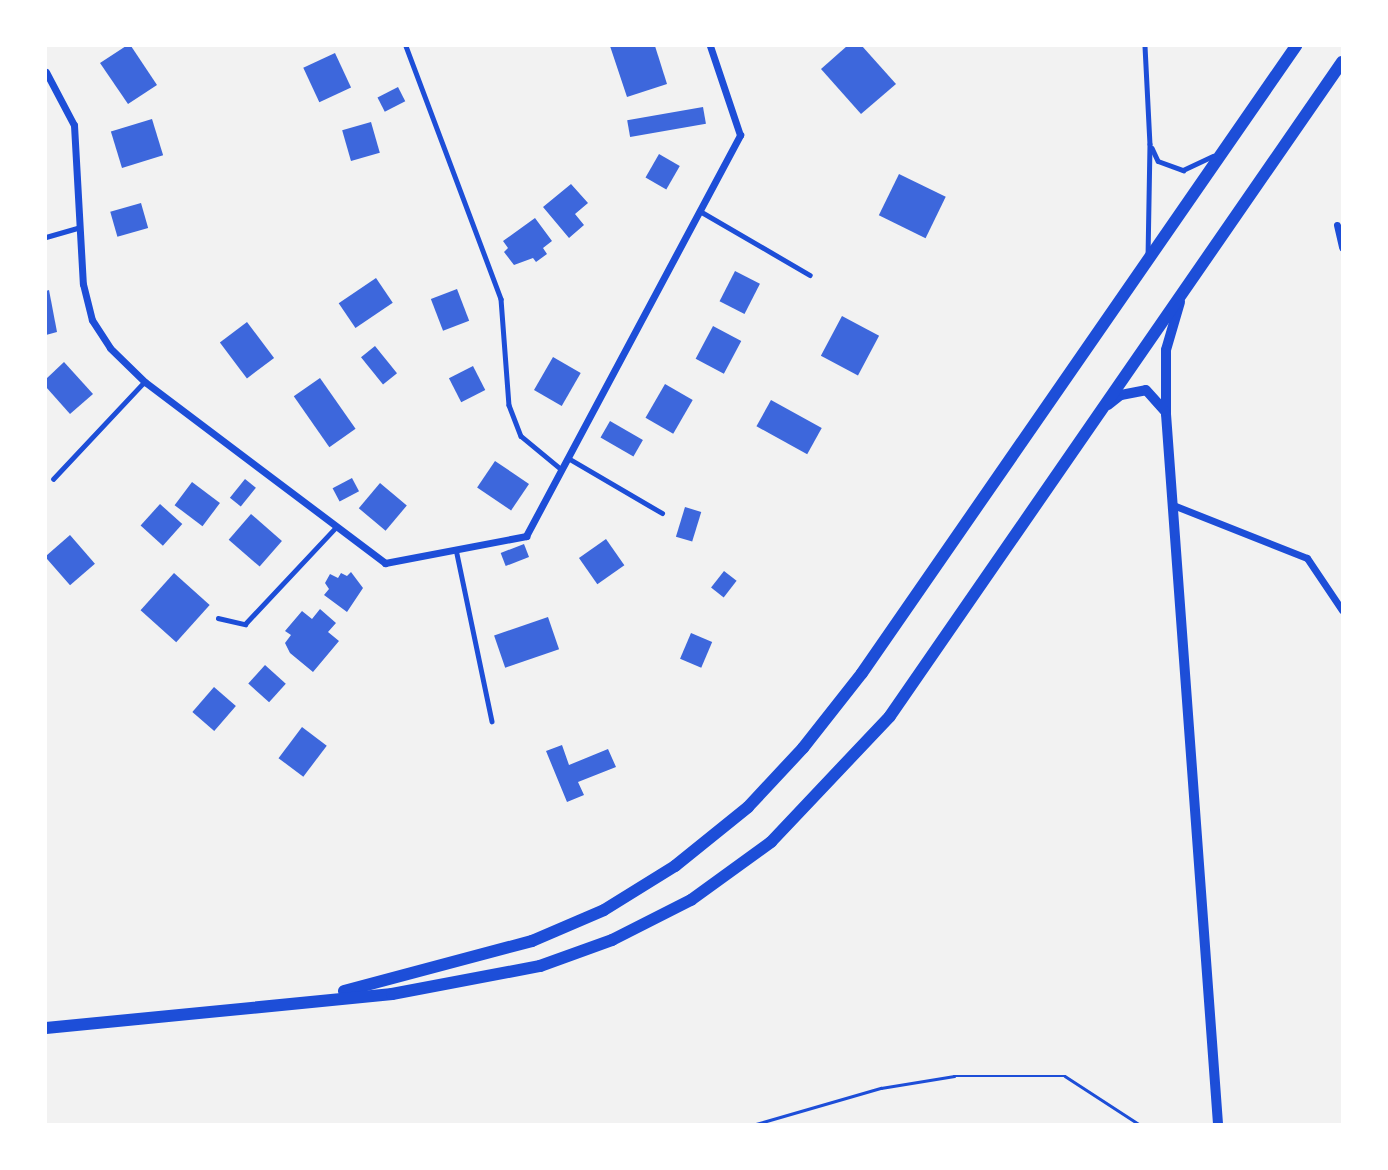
<!DOCTYPE html>
<html>
<head>
<meta charset="utf-8">
<style>
	body { margin:0 }
	#map { position:relative; width:1388px; height:1170px; overflow:hidden; background:#f2f2f2; font-family:Ubuntu,sans-serif }
	div>[style] { position:absolute }
	.building>* { inset:0; background:#3d67dc; transform-origin:0 0 }
	.path>* { height:2.5px; margin:-1.25px; padding:0 1.25px; transform-origin:1.25px; border-radius:1.25px; background:#1d4ed8 }
	.service>* { height:4.5px; margin:-2.25px; padding:0 2.25px; transform-origin:2.25px; border-radius:2.25px; background:#1d4ed8 }
	.minor>* { height:7px; margin:-3.5px; padding:0 3.5px; transform-origin:3.5px; border-radius:3.5px; background:#1d4ed8 }
	.tertiary>* { height:10px; margin:-5px; padding:0 5px; transform-origin:5px; border-radius:5px; background:#1d4ed8 }
	.secondary>* { height:12px; margin:-6px; padding:0 6px; transform-origin:6px; border-radius:6px; background:#1d4ed8 }
	span { translate:-50% -50%; white-space:nowrap; text-align:center; line-height:1.15; -webkit-text-stroke:5px #fff; paint-order:stroke }
	.frame { position:absolute; inset:0; border:47px solid #fff; pointer-events:none }
</style>
</head>
<body>
<div id="map">
	<div class="building">
		<div style="clip-path:polygon(126px 46px,131px 46px,157px 85px,128px 104px,100px 63px)"></div>
		<div style="clip-path:polygon(610px 46px,655px 46px,667px 84px,627px 97px)"></div>
		<div style="clip-path:polygon(847px 46px,862px 46px,896px 84px,861px 114px,821px 69px)"></div>
		<div style="left:335px;top:53px;width:38px;height:35px;rotate:65deg"></div>
		<div style="left:398px;top:87px;width:16px;height:23px;rotate:63deg"></div>
		<div style="left:703px;top:107px;width:17px;height:77px;rotate:80deg"></div>
		<div style="left:152px;top:119px;width:38px;height:43px;rotate:73deg"></div>
		<div style="left:371px;top:122px;width:32px;height:30px;rotate:74deg"></div>
		<div style="left:659px;top:154px;width:24px;height:27px;rotate:30deg"></div>
		<div style="left:899px;top:174px;width:52px;height:46px;rotate:26deg"></div>
		<div style="clip-path:polygon(571px 184px,588px 203px,575px 214px,584px 225px,569px 238px,543px 207px)"></div>
		<div style="left:141px;top:203px;width:26px;height:32px;rotate:74deg"></div>
		<div style="clip-path:polygon(535px 218px,552px 241px,543px 248px,547px 254px,536px 262px,533px 258px,514px 265px,504px 252px,508px 248px,503px 241px)"></div>
		<div style="left:735px;top:271px;width:28px;height:34px;rotate:27deg"></div>
		<div style="left:376px;top:278px;width:30px;height:45px;rotate:56deg"></div>
		<div style="left:457px;top:289px;width:34px;height:28px;rotate:69deg"></div>
		<div style="clip-path:polygon(49px 290px,57px 332px,46px 335px,46px 291px)"></div>
		<div style="left:842px;top:316px;width:42px;height:45px;rotate:28deg"></div>
		<div style="left:247px;top:322px;width:45px;height:34px;rotate:53deg"></div>
		<div style="left:713px;top:326px;width:32px;height:37px;rotate:28deg"></div>
		<div style="left:375px;top:346px;width:35px;height:18px;rotate:51deg"></div>
		<div style="left:553px;top:357px;width:32px;height:38px;rotate:30deg"></div>
		<div style="clip-path:polygon(64px 362px,93px 394px,70px 414px,46px 387px,46px 379px)"></div>
		<div style="left:473px;top:366px;width:27px;height:27px;rotate:63deg"></div>
		<div style="left:320px;top:378px;width:62px;height:32px;rotate:55deg"></div>
		<div style="left:665px;top:384px;width:32px;height:39px;rotate:30deg"></div>
		<div style="left:771px;top:400px;width:58px;height:30px;rotate:29deg"></div>
		<div style="left:610px;top:421px;width:38px;height:19px;rotate:30deg"></div>
		<div style="left:495px;top:461px;width:41px;height:32px;rotate:34deg"></div>
		<div style="left:352px;top:478px;width:15px;height:22px;rotate:62deg"></div>
		<div style="left:245px;top:479px;width:14px;height:24px;rotate:39deg"></div>
		<div style="left:192px;top:482px;width:35px;height:29px;rotate:37deg"></div>
		<div style="left:380px;top:483px;width:35px;height:33px;rotate:40deg"></div>
		<div style="left:160px;top:504px;width:30px;height:29px;rotate:42deg"></div>
		<div style="left:685px;top:507px;width:17px;height:31px;rotate:17deg"></div>
		<div style="left:251px;top:514px;width:41px;height:34px;rotate:41deg"></div>
		<div style="left:70px;top:535px;width:38px;height:33px;rotate:49deg"></div>
		<div style="left:606px;top:539px;width:32px;height:33px;rotate:55deg"></div>
		<div style="left:524px;top:544px;width:14px;height:25px;rotate:69deg"></div>
		<div style="left:724px;top:571px;width:16px;height:21px;rotate:38deg"></div>
		<div style="clip-path:polygon(351px 572px,363px 588px,347px 612px,324px 595px,329px 589px,325px 583px,330px 574px,338px 578px,341px 573px,347px 576px)"></div>
		<div style="left:174px;top:573px;width:48px;height:50px;rotate:42deg"></div>
		<div style="clip-path:polygon(320px 609px,336px 623px,328px 632px,339px 641px,313px 672px,290px 653px,285px 643px,291px 635px,285px 631px,302px 611px,312px 619px)"></div>
		<div style="left:548px;top:617px;width:34px;height:57px;rotate:71deg"></div>
		<div style="left:691px;top:633px;width:23px;height:28px;rotate:23deg"></div>
		<div style="left:265px;top:665px;width:28px;height:25px;rotate:42deg"></div>
		<div style="left:214px;top:687px;width:29px;height:33px;rotate:41deg"></div>
		<div style="left:302px;top:727px;width:31px;height:39px;rotate:37deg"></div>
		<div style="clip-path:polygon(562px 745px,569px 765px,608px 749px,616px 767px,578px 782px,584px 795px,567px 802px,546px 751px)"></div>
	</div>
	<div class="path">
		<div style="left:756px;top:1124px;width:130px;rotate:-16.1deg"></div>
		<div style="left:881px;top:1088px;width:74px;rotate:-9.3deg"></div>
		<div style="left:954px;top:1076px;width:111px"></div>
		<div style="left:1065px;top:1076px;width:88px;rotate:33deg"></div>
	</div>
	<div class="service">
		<div style="left:406px;top:46px;width:270px;rotate:69.4deg"></div>
		<div style="left:501px;top:299px;width:106px;rotate:85.7deg"></div>
		<div style="left:509px;top:405px;width:33px;rotate:69deg"></div>
		<div style="left:521px;top:436px;width:52px;rotate:39.5deg"></div>
		<div style="left:1145px;top:46px;width:98px;rotate:87.1deg"></div>
		<div style="left:1150px;top:144px;width:110px;rotate:91deg"></div>
		<div style="left:1152px;top:148px;width:14px;rotate:65deg"></div>
		<div style="left:1158px;top:161px;width:27px;rotate:20deg"></div>
		<div style="left:1183px;top:170px;width:33px;rotate:-25deg"></div>
		<div style="left:700px;top:211px;width:127px;rotate:30.2deg"></div>
		<div style="left:46px;top:237px;width:33px;rotate:-16deg"></div>
		<div style="left:568px;top:458px;width:109px;rotate:30.3deg"></div>
		<div style="left:53px;top:479px;width:133px;rotate:-46.8deg"></div>
		<div style="left:456px;top:549px;width:176px;rotate:78.2deg"></div>
		<div style="left:218px;top:618px;width:28px;rotate:13deg"></div>
		<div style="left:245px;top:624px;width:133px;rotate:-46.8deg"></div>
	</div>
	<div class="minor">
		<div style="left:46px;top:72px;width:60px;rotate:62.2deg"></div>
		<div style="left:74px;top:125px;width:159px;rotate:86.8deg"></div>
		<div style="left:83px;top:284px;width:37px;rotate:76deg"></div>
		<div style="left:92px;top:320px;width:33px;rotate:57deg"></div>
		<div style="left:110px;top:348px;width:49px;rotate:44.2deg"></div>
		<div style="left:145px;top:382px;width:301px;rotate:37deg"></div>
		<div style="left:385px;top:563px;width:144px;rotate:-10.8deg"></div>
		<div style="left:526px;top:536px;width:455px;rotate:-61.9deg"></div>
		<div style="left:740px;top:135px;width:94px;rotate:-108.6deg"></div>
		<div style="left:1337px;top:225px;width:23px;rotate:77deg"></div>
		<div style="left:1173px;top:505px;width:144px;rotate:21.6deg"></div>
		<div style="left:1307px;top:558px;width:63px;rotate:56.1deg"></div>
	</div>
	<div class="tertiary">
		<div style="left:1180px;top:302px;width:50px;rotate:106.3deg"></div>
		<div style="left:1166px;top:350px;width:64px;rotate:90deg"></div>
		<div style="left:1166px;top:414px;width:712px;rotate:85.81deg"></div>
		<div style="left:1108px;top:405px;width:16px;rotate:-38deg"></div>
		<div style="left:1121px;top:395px;width:25px;rotate:-11deg"></div>
		<div style="left:1146px;top:390px;width:28px;rotate:48deg"></div>
	</div>
	<div class="secondary">
		<div style="left:344px;top:991px;width:195px;rotate:-14.9deg"></div>
		<div style="left:532px;top:941px;width:78px;rotate:-23.3deg"></div>
		<div style="left:604px;top:910px;width:84px;rotate:-31.8deg"></div>
		<div style="left:675px;top:866px;width:94px;rotate:-38.9deg"></div>
		<div style="left:748px;top:807px;width:81px;rotate:-47deg"></div>
		<div style="left:803px;top:748px;width:95px;rotate:-51.8deg"></div>
		<div style="left:862px;top:673px;width:763px;rotate:-55.31deg"></div>
		<div style="left:46px;top:1028px;width:348px;rotate:-5.6deg"></div>
		<div style="left:392px;top:994px;width:151px;rotate:-10.7deg"></div>
		<div style="left:540px;top:966px;width:77px;rotate:-19.9deg"></div>
		<div style="left:612px;top:940px;width:89px;rotate:-26.9deg"></div>
		<div style="left:691px;top:900px;width:99px;rotate:-35.9deg"></div>
		<div style="left:771px;top:842px;width:173px;rotate:-46.6deg"></div>
		<div style="left:890px;top:716px;width:795px;rotate:-55.35deg"></div>
	</div>
	<div class="frame"></div>
</div>
</body>
</html>
